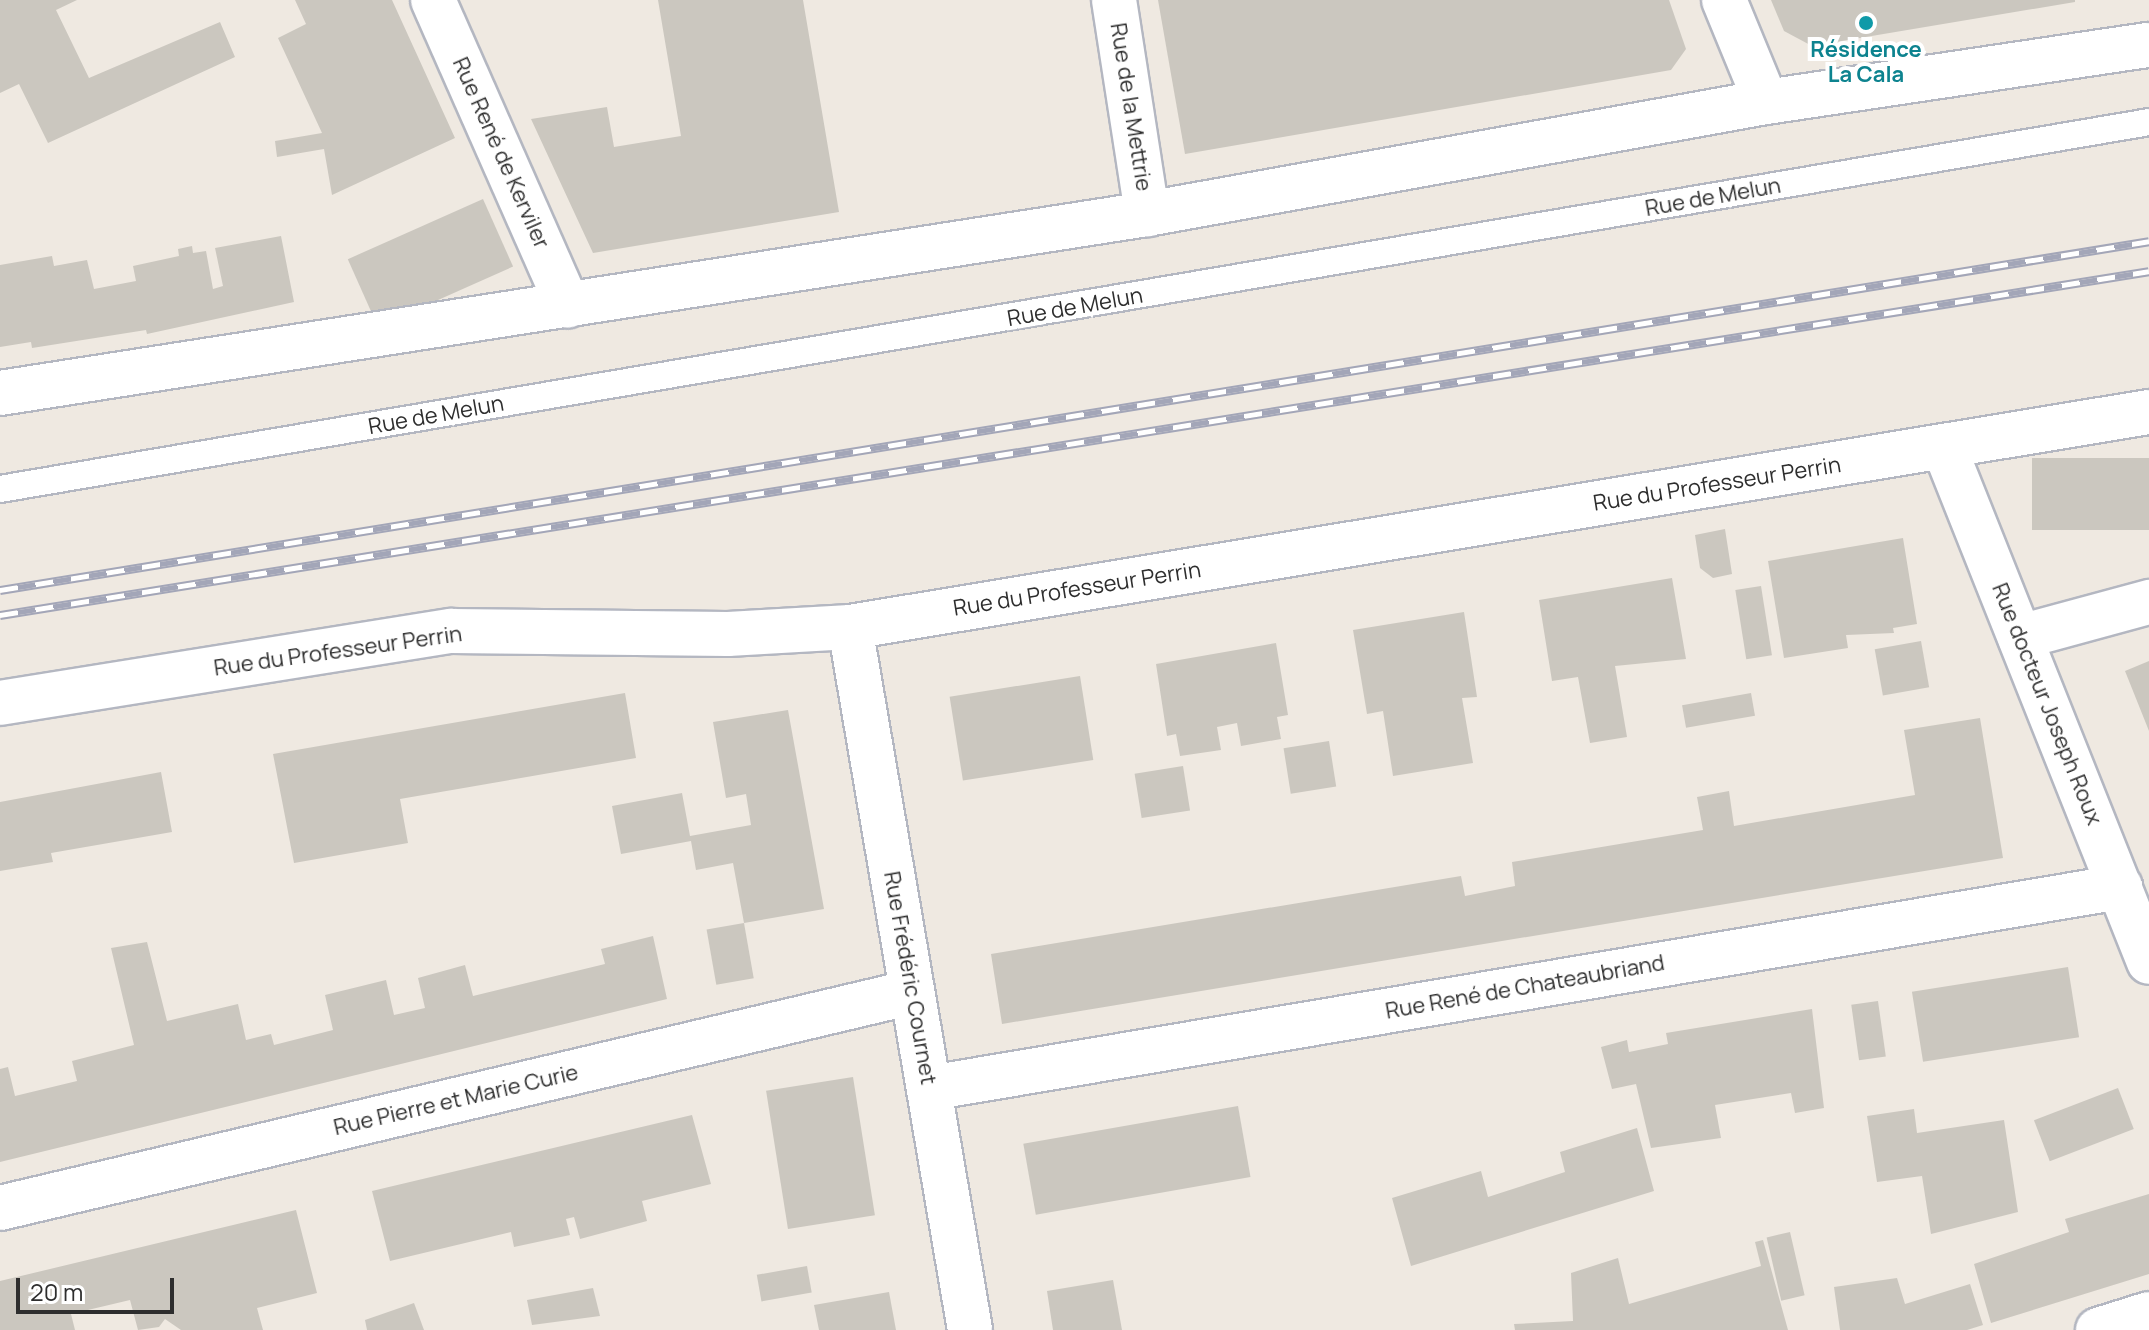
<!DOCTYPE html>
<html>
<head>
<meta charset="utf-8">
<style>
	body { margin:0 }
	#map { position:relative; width:2149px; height:1330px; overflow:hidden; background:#efe9e1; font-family:Manrope,sans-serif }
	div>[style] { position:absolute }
	.building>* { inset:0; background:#cbc7bf; transform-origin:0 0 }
	.roads { filter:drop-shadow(2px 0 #b4b7c1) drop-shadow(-2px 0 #b4b7c1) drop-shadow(0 2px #b4b7c1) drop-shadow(0 -2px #b4b7c1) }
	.service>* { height:26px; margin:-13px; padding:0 13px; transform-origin:13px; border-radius:13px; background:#fff }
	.minor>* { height:44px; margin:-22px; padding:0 22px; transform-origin:22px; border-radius:22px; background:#fff }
	.rail>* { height:9px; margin-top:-4.5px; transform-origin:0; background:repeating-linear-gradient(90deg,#fff 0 18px,#a3a6b8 0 36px); box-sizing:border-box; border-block:2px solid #a3a6b8 }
	.dots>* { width:22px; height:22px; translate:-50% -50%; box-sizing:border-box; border:4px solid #fff; border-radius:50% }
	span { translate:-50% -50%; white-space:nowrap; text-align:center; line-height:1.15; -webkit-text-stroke:8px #fff; paint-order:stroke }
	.culture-label { font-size:22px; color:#0d838f; font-weight:700 }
	.street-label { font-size:22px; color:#2e2e2e }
	.scale { position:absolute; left:16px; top:1278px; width:158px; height:36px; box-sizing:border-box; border:4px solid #2e2e2e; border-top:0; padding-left:10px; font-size:24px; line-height:28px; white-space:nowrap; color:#2e2e2e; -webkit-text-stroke:6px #fff; paint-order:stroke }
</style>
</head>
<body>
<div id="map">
	<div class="building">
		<div style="clip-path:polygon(0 0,77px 0,56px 10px,89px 78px,220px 22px,235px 57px,48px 143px,19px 84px,0 93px)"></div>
		<div style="clip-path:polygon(295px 0,392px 0,455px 138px,332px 195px,324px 149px,277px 157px,275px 141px,322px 133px,278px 38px,306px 24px)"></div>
		<div style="clip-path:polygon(658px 0,803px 0,839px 212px,593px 253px,531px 119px,607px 107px,614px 147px,681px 136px)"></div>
		<div style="clip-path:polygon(1158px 0,1669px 0,1686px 49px,1671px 70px,1185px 154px)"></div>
		<div style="clip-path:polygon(1771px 0,2075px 0,2075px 2px,1812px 46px,1784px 31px)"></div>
		<div style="left:483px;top:199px;width:74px;height:148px;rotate:66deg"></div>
		<div style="clip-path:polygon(281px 236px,294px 302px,147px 334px,146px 330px,32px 348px,31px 342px,0 347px,0 265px,52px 256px,54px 266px,87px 260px,94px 289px,136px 281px,133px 266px,179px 256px,178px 249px,192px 246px,193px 253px,206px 251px,213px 289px,223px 286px,215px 248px)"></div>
		<div style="left:2149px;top:458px;width:72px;height:117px;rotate:90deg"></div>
		<div style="clip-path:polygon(1725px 529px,1732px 574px,1713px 578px,1700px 568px,1695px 535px)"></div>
		<div style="clip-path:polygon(1903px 538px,1917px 624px,1893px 628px,1894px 633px,1846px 635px,1848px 648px,1784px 658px,1768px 561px)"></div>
		<div style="clip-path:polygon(1672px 578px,1686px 659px,1615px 666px,1627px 737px,1590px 743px,1578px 677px,1552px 681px,1539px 600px)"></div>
		<div style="left:1761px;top:586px;width:70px;height:26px;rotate:81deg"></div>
		<div style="clip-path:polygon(1464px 612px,1477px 697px,1462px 698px,1473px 763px,1393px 776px,1383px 711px,1367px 714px,1353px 630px)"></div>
		<div style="left:1921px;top:641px;width:47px;height:47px;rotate:80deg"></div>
		<div style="clip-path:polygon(1276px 643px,1288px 715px,1277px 717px,1281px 739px,1241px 746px,1237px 723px,1217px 727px,1221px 750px,1180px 756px,1176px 734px,1167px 736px,1156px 664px)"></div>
		<div style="clip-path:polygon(2149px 661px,2149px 731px,2125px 671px)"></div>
		<div style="left:1080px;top:676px;width:85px;height:132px;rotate:81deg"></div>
		<div style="clip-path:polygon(625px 693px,636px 758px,400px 799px,408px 843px,294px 863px,273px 754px)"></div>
		<div style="left:1751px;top:693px;width:23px;height:70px;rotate:80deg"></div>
		<div style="clip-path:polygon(788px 710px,824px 909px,744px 923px,733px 863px,696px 870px,691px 841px,621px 854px,612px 806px,682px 793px,690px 836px,751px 825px,746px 794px,726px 798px,713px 722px)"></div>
		<div style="clip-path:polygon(1980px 718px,2003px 858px,1002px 1024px,991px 954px,1461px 876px,1465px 896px,1515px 886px,1512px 862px,1703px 830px,1697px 797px,1729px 791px,1734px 826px,1915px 795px,1904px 730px)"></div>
		<div style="left:1329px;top:741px;width:46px;height:46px;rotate:81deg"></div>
		<div style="left:1183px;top:766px;width:45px;height:49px;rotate:81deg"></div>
		<div style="clip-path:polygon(161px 772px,172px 832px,51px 853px,53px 862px,0 871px,0 802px)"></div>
		<div style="left:744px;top:923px;width:56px;height:38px;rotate:80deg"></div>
		<div style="clip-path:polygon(653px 936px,667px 999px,0 1162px,0 1069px,8px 1067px,15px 1096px,77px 1081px,72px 1061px,134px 1045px,111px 948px,147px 942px,167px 1021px,238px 1004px,246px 1040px,271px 1034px,274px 1045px,333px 1030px,325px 995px,386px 980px,394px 1015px,425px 1008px,418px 978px,465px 965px,473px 996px,605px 964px,601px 949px)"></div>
		<div style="left:2068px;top:967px;width:71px;height:158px;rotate:81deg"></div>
		<div style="left:1878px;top:1001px;width:56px;height:27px;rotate:82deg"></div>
		<div style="clip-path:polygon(1812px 1009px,1824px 1108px,1795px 1113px,1791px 1093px,1715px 1105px,1721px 1138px,1651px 1148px,1636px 1084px,1612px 1089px,1601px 1047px,1627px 1040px,1629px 1052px,1668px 1044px,1666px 1033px)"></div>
		<div style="left:853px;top:1077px;width:140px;height:88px;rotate:81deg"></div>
		<div style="left:2118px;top:1088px;width:44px;height:90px;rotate:69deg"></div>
		<div style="left:1238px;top:1106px;width:72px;height:218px;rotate:80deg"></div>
		<div style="clip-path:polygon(1914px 1109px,1917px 1133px,2004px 1120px,2018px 1212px,1931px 1234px,1922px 1176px,1877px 1182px,1867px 1116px)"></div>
		<div style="clip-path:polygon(692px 1115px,711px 1184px,642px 1201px,647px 1221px,580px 1239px,574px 1217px,566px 1219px,570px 1235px,514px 1247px,511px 1232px,390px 1261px,372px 1191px)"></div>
		<div style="clip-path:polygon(1637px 1128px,1654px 1191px,1411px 1266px,1392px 1198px,1481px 1171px,1488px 1197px,1565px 1172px,1560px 1152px)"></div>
		<div style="clip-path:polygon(2149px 1194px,2149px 1274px,1991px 1323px,1974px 1264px,2069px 1232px,2065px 1219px)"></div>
		<div style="clip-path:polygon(296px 1210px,317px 1293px,257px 1308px,263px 1330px,181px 1330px,165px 1319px,159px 1327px,138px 1330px,130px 1300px,71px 1314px,75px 1330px,0 1330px,0 1281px)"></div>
		<div style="left:1790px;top:1232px;width:65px;height:24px;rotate:77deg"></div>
		<div style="clip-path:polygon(1763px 1240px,1788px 1330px,1515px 1330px,1514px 1324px,1573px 1321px,1571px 1273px,1618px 1258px,1629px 1304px,1761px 1266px,1755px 1242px)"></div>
		<div style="left:807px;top:1266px;width:27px;height:51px;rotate:80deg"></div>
		<div style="clip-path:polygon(1897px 1278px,1905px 1304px,1970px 1284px,1983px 1325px,1967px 1330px,1840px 1330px,1834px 1287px)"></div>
		<div style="clip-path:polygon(1113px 1280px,1122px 1330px,1053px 1330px,1047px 1291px)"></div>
		<div style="clip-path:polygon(593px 1288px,600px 1316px,532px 1325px,527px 1300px)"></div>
		<div style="clip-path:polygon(889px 1292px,896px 1330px,819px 1330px,814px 1305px)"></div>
		<div style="clip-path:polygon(414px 1303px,424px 1330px,367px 1330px,365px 1320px)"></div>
	</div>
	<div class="roads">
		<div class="service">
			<div style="left:0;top:489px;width:2180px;rotate:-9.69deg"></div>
		</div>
		<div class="minor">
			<div style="left:433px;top:0;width:334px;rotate:66.2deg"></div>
			<div style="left:1114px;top:0;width:217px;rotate:81.2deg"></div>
			<div style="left:1724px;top:0;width:110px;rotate:67.6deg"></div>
			<div style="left:0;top:393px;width:1161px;rotate:-8.87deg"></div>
			<div style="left:1147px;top:214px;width:629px;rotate:-10.26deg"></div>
			<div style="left:1766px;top:102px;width:387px;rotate:-8.5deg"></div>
			<div style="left:1944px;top:447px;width:554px;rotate:68.29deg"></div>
			<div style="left:850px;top:627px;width:713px;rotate:80.31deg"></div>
			<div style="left:2020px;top:637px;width:134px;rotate:-15.2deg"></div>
			<div style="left:0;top:703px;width:457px;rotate:-9.1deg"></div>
			<div style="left:451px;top:631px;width:277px;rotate:0.6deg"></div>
			<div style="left:728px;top:634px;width:122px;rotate:-3.3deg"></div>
			<div style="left:850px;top:627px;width:1317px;rotate:-9.4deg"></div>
			<div style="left:930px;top:1088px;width:1207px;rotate:-9.59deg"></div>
			<div style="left:0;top:1208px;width:937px;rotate:-13.32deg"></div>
			<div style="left:2098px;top:1330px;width:53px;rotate:-17.4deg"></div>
		</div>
	</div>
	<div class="rail">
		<div style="left:0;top:590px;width:2177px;rotate:-9.22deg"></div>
		<div style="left:0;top:615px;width:2176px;rotate:-9.09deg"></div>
	</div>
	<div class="dots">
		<div style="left:1866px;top:23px;background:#0f9aa8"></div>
	</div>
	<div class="culture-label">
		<span style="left:1866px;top:62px">Résidence<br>La Cala</span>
	</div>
	<div class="street-label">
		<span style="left:1131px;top:107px;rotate:81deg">Rue de la Mettrie</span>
		<span style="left:501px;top:153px;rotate:66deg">Rue René de Kerviler</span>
		<span style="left:1713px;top:197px;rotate:-10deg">Rue de Melun</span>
		<span style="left:1075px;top:307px;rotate:-10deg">Rue de Melun</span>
		<span style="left:436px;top:415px;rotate:-10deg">Rue de Melun</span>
		<span style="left:1717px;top:484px;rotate:-9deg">Rue du Professeur Perrin</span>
		<span style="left:1077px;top:589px;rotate:-9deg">Rue du Professeur Perrin</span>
		<span style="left:338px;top:651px;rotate:-8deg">Rue du Professeur Perrin</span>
		<span style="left:2047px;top:704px;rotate:68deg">Rue docteur Joseph Roux</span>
		<span style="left:910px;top:978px;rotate:80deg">Rue Frédéric Cournet</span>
		<span style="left:1525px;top:987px;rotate:-10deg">Rue René de Chateaubriand</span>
		<span style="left:456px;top:1100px;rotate:-13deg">Rue Pierre et Marie Curie</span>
	</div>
	<div class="scale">20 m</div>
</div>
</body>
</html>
